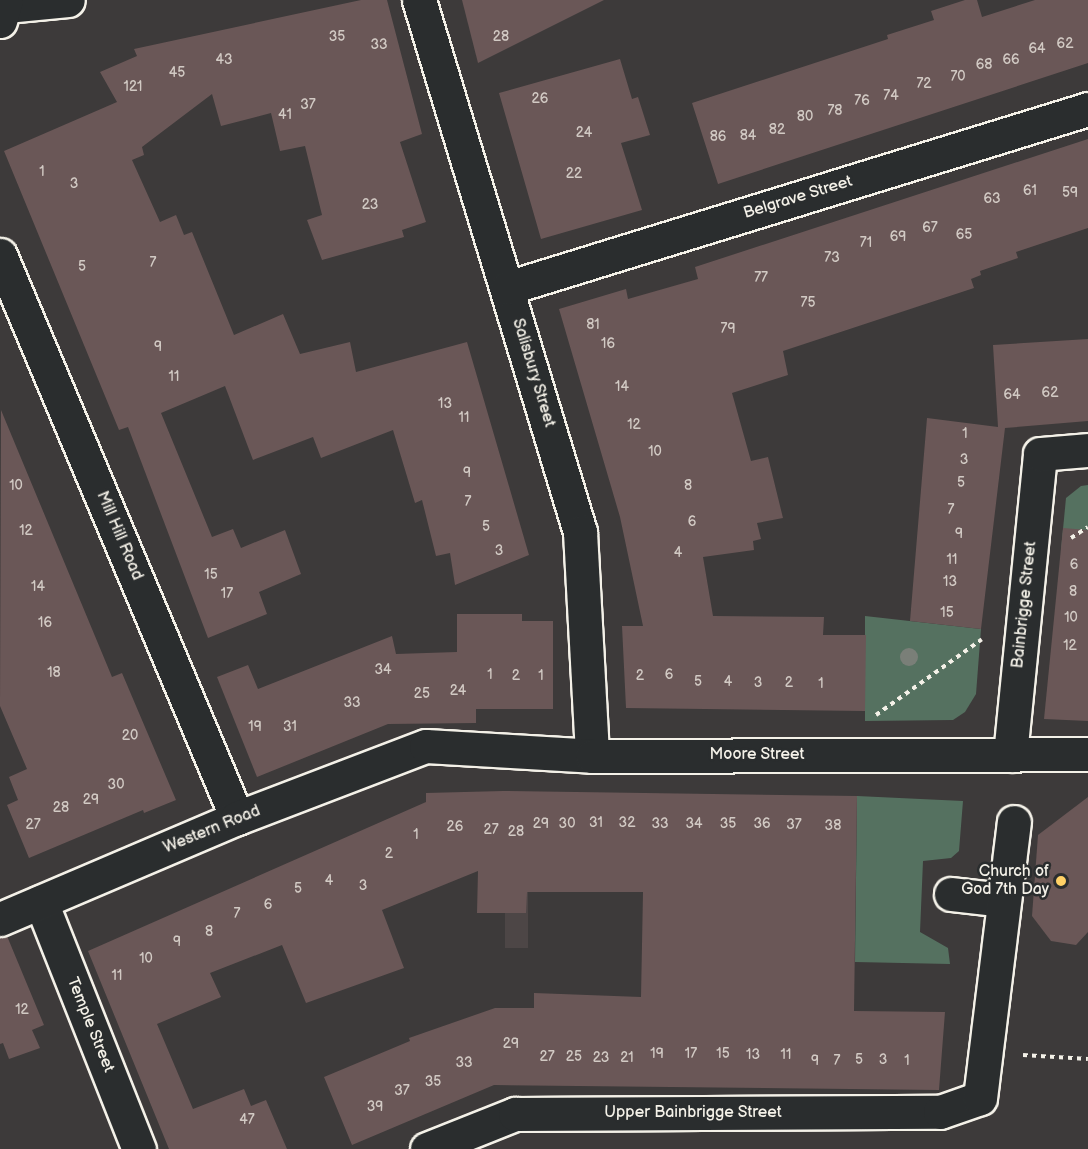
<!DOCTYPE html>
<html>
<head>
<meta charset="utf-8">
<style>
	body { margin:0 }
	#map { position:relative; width:1088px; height:1149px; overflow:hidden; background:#3d3a3a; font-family:"Balsamiq Sans",sans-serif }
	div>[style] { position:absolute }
	.built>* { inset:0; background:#4d4646; transform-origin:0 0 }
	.green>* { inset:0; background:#557160 }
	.building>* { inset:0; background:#6a5757 }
	.path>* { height:4px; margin-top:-2px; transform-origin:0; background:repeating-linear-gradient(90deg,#f4f1e8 0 4.5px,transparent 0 9px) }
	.roads { filter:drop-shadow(2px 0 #f4f1e8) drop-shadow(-2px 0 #f4f1e8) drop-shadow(0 2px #f4f1e8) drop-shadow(0 -2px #f4f1e8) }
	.minor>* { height:33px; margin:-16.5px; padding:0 16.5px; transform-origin:16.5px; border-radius:16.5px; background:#2a2d2e }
	.tertiary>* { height:33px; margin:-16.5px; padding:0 16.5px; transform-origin:16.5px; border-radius:16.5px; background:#2a2d2e }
	.trees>* { width:18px; height:18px; margin:-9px; border-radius:50%; background:#7a7f78 }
	.dots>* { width:16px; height:16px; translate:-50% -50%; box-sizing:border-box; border:3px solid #2a2d2e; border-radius:50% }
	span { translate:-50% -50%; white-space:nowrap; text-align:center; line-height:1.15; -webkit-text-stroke:5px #2a2d2e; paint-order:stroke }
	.number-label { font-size:14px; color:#d2cac4 }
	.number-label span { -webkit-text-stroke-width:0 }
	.street-label { font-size:16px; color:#f4f1e8 }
	.poi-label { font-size:16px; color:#f4f1e8 }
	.right { translate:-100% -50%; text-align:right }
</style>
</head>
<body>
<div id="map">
	<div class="built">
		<div style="left:505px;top:792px;width:23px;height:156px"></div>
	</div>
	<div class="green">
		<div style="clip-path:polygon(1088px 485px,1088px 553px,1061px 550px,1066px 498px,1081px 486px)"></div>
		<div style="clip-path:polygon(865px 616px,981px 629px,976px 694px,965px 712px,953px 720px,865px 721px)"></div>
		<div style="clip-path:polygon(857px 796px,963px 801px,959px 851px,951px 858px,923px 861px,920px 932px,948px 948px,950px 964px,855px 962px)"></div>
	</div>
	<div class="building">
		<div style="clip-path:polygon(361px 0,387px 0,422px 134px,400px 142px,426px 222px,402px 230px,404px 237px,322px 260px,307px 220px,322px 215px,305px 146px,280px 151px,271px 113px,221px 126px,212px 94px,142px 147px,144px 155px,132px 160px,160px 222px,176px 215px,184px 235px,192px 232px,234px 335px,283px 314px,300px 354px,350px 342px,356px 372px,467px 342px,529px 555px,455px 585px,450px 553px,436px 556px,422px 500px,415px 503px,393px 430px,321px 458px,313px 437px,253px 460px,225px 386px,161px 413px,212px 537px,233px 529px,241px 548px,285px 530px,301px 574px,259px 592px,267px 614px,208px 638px,128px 427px,119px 430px,4px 151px,117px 102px,100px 72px,137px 56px,134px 49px)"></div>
		<div style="clip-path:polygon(462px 0,604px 0,478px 63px)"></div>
		<div style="clip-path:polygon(965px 0,977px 0,982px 17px,1035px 0,1088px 0,1088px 63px,718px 184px,692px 103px,888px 39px,887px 35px,934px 20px,931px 11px)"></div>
		<div style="clip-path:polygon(620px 59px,632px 99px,638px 97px,650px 135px,621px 143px,642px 210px,541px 239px,499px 93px)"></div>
		<div style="clip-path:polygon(1088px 139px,1088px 228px,1016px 252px,1018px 258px,980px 271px,981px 275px,971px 279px,974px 288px,783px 351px,788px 375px,732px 393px,751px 461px,768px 457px,783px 518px,757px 523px,761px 539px,753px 541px,754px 550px,703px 557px,713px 616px,824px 617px,823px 635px,866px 635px,865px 711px,626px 708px,622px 626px,643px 626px,620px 517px,559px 309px,626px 289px,628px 299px,698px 279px,695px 267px)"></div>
		<div style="clip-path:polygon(1088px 339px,1088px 421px,1005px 428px,981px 629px,910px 621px,927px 418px,998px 427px,993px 345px)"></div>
		<div style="clip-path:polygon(1px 410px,112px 677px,122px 673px,176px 800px,144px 813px,143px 810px,29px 858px,7px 805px,18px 800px,9px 777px,27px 769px,0 706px)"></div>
		<div style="clip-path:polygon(1063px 528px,1088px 530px,1088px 721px,1044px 719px)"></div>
		<div style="clip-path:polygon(457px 614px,522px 614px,522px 621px,553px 621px,553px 709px,476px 709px,476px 723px,388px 724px,257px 777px,217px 677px,248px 665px,258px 689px,392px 636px,396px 654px,457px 652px)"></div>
		<div style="clip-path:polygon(503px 791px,857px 796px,854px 1011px,945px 1012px,939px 1090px,494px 1085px,352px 1145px,324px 1077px,410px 1041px,409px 1038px,495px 1008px,534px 1008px,534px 993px,641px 997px,643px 892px,527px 892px,526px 913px,477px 913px,478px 871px,382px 910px,404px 968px,306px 1003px,282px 945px,210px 973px,221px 997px,157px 1024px,193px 1109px,244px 1089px,251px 1106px,266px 1100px,287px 1149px,169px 1149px,88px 951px,426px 802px,426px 793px)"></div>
		<div style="clip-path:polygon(1088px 797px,1088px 932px,1076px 945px,1051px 941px,1032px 916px,1038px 835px)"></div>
		<div style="clip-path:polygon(7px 936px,44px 1025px,32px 1030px,40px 1048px,9px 1059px,3px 1043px,0 1044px,0 937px)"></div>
	</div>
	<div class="path">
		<div style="left:1071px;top:538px;width:20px;rotate:-33deg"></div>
		<div style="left:876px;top:715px;width:130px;rotate:-35.6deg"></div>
		<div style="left:1023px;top:1055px;width:65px;rotate:3.5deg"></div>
	</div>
	<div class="roads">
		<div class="minor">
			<div style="left:419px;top:0;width:556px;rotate:73.16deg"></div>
			<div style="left:580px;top:532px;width:224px;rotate:86.9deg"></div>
			<div style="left:6px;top:6px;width:62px;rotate:-5.5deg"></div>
			<div style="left:0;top:255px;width:611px;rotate:67.17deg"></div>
			<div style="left:507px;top:288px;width:608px;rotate:-17.12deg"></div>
			<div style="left:1010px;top:755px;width:302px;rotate:-84.3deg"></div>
			<div style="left:1040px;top:454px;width:48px;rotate:-4.8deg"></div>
			<div style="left:951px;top:894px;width:53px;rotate:6.5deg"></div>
			<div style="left:41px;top:902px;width:266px;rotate:68.4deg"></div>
			<div style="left:0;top:919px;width:258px;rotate:-23.1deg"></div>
			<div style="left:237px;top:818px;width:202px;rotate:-20.9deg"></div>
			<div style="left:426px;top:746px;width:166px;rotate:3.4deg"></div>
			<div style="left:592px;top:756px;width:496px;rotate:-0.2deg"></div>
			<div style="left:427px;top:1149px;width:95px;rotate:-21.7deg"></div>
			<div style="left:515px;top:1114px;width:425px;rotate:-0.3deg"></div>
			<div style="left:940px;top:1112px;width:42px;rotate:-19.3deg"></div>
			<div style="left:980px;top:1098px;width:278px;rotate:-83deg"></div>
		</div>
		<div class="tertiary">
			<div style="left:0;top:21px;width:22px;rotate:-74deg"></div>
		</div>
	</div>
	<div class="trees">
		<div style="left:909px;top:657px"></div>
	</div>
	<div class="dots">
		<div style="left:1061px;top:881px;background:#ffd166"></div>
	</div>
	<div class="number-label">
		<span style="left:337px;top:37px">35</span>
		<span style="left:501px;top:37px">28</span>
		<span style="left:1065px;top:44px">62</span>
		<span style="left:379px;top:45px">33</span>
		<span style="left:1037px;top:49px">64</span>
		<span style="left:224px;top:60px">43</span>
		<span style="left:1011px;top:60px">66</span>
		<span style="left:984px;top:65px">68</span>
		<span style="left:177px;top:73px">45</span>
		<span style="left:958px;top:77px">70</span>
		<span style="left:924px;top:84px">72</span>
		<span style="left:133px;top:87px">121</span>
		<span style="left:891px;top:96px">74</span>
		<span style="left:540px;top:99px">26</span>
		<span style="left:862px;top:101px">76</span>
		<span style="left:308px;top:105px">37</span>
		<span style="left:835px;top:111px">78</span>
		<span style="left:285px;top:115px">41</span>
		<span style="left:805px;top:117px">80</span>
		<span style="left:777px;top:130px">82</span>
		<span style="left:584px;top:133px">24</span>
		<span style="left:748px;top:136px">84</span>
		<span style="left:718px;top:137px">86</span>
		<span style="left:42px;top:172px">1</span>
		<span style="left:574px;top:174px">22</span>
		<span style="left:74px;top:184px">3</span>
		<span style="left:1030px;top:191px">61</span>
		<span style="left:1070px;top:193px">59</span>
		<span style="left:992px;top:199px">63</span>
		<span style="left:370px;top:205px">23</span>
		<span style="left:930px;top:228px">67</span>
		<span style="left:964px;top:235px">65</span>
		<span style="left:898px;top:237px">69</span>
		<span style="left:866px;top:243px">71</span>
		<span style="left:832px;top:258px">73</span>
		<span style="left:153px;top:263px">7</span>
		<span style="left:82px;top:267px">5</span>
		<span style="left:761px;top:278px">77</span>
		<span style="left:808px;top:303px">75</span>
		<span style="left:593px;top:325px">81</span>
		<span style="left:728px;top:329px">79</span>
		<span style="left:608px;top:344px">16</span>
		<span style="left:158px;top:347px">9</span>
		<span style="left:174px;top:377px">11</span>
		<span style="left:622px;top:387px">14</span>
		<span style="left:1050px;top:393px">62</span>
		<span style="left:1012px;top:395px">64</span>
		<span style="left:445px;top:404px">13</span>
		<span style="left:464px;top:418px">11</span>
		<span style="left:634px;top:425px">12</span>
		<span style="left:965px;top:434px">1</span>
		<span style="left:655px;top:452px">10</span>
		<span style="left:964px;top:460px">3</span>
		<span style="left:467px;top:473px">9</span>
		<span style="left:961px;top:483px">5</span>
		<span style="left:16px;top:486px">10</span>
		<span style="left:688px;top:486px">8</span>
		<span style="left:468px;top:502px">7</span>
		<span style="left:951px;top:510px">7</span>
		<span style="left:692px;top:522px">6</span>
		<span style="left:486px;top:527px">5</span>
		<span style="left:26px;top:531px">12</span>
		<span style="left:959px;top:534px">9</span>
		<span style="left:499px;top:551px">3</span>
		<span style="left:678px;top:553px">4</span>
		<span style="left:952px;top:560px">11</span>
		<span style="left:1074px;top:565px">6</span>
		<span style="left:211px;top:575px">15</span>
		<span style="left:950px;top:582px">13</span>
		<span style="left:38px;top:587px">14</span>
		<span style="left:1073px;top:592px">8</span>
		<span style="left:227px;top:594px">17</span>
		<span style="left:947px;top:613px">15</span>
		<span style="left:1071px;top:618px">10</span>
		<span style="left:45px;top:623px">16</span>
		<span style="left:1070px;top:646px">12</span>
		<span style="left:383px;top:670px">34</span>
		<span style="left:54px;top:673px">18</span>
		<span style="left:490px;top:675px">1</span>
		<span style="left:669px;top:675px">6</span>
		<span style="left:516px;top:676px">2</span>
		<span style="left:541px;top:676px">1</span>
		<span style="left:640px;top:676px">2</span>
		<span style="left:698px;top:682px">5</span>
		<span style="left:728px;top:682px">4</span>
		<span style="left:758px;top:683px">3</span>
		<span style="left:789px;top:683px">2</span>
		<span style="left:821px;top:684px">1</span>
		<span style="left:458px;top:691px">24</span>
		<span style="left:422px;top:694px">25</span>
		<span style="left:352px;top:703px">33</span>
		<span style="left:255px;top:727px">19</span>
		<span style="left:290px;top:727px">31</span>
		<span style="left:130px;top:736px">20</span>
		<span style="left:116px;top:785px">30</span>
		<span style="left:91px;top:800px">29</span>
		<span style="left:61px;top:808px">28</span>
		<span style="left:596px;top:823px">31</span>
		<span style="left:627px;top:823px">32</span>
		<span style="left:541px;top:824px">29</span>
		<span style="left:567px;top:824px">30</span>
		<span style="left:660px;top:824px">33</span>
		<span style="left:694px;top:824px">34</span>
		<span style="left:728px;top:824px">35</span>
		<span style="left:762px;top:824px">36</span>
		<span style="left:33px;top:825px">27</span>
		<span style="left:794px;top:825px">37</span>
		<span style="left:833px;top:826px">38</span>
		<span style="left:455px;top:827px">26</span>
		<span style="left:491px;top:830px">27</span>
		<span style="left:516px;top:832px">28</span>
		<span style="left:416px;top:835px">1</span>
		<span style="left:389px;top:854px">2</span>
		<span style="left:329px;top:881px">4</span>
		<span style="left:363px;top:886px">3</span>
		<span style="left:298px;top:889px">5</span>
		<span style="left:268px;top:905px">6</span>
		<span style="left:237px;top:914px">7</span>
		<span style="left:209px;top:932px">8</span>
		<span style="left:177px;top:942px">9</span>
		<span style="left:146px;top:959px">10</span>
		<span style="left:117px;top:976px">11</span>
		<span style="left:22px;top:1010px">12</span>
		<span style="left:511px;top:1044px">29</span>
		<span style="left:657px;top:1054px">19</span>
		<span style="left:691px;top:1054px">17</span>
		<span style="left:723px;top:1054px">15</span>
		<span style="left:753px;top:1055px">13</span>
		<span style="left:786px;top:1055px">11</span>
		<span style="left:547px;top:1057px">27</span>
		<span style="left:574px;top:1057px">25</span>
		<span style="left:601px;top:1058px">23</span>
		<span style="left:627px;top:1058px">21</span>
		<span style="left:859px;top:1060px">5</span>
		<span style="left:883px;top:1060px">3</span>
		<span style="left:815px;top:1061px">9</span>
		<span style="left:837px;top:1061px">7</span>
		<span style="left:907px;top:1061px">1</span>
		<span style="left:464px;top:1063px">33</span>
		<span style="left:433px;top:1082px">35</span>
		<span style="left:402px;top:1091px">37</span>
		<span style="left:375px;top:1107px">39</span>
		<span style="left:247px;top:1120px">47</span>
	</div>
	<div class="street-label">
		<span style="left:798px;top:198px;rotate:-17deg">Belgrave Street</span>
		<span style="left:533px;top:373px;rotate:73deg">Salisbury Street</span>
		<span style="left:119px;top:536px;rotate:67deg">Mill Hill Road</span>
		<span style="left:1025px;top:605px;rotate:-84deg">Bainbrigge Street</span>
		<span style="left:757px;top:755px">Moore Street</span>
		<span style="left:212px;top:830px;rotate:-22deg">Western Road</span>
		<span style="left:90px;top:1025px;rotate:68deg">Temple Street</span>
		<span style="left:693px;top:1113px">Upper Bainbrigge Street</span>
	</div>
	<div class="poi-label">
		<span class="right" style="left:1049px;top:881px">Church of<br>God 7th Day</span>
	</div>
</div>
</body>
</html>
